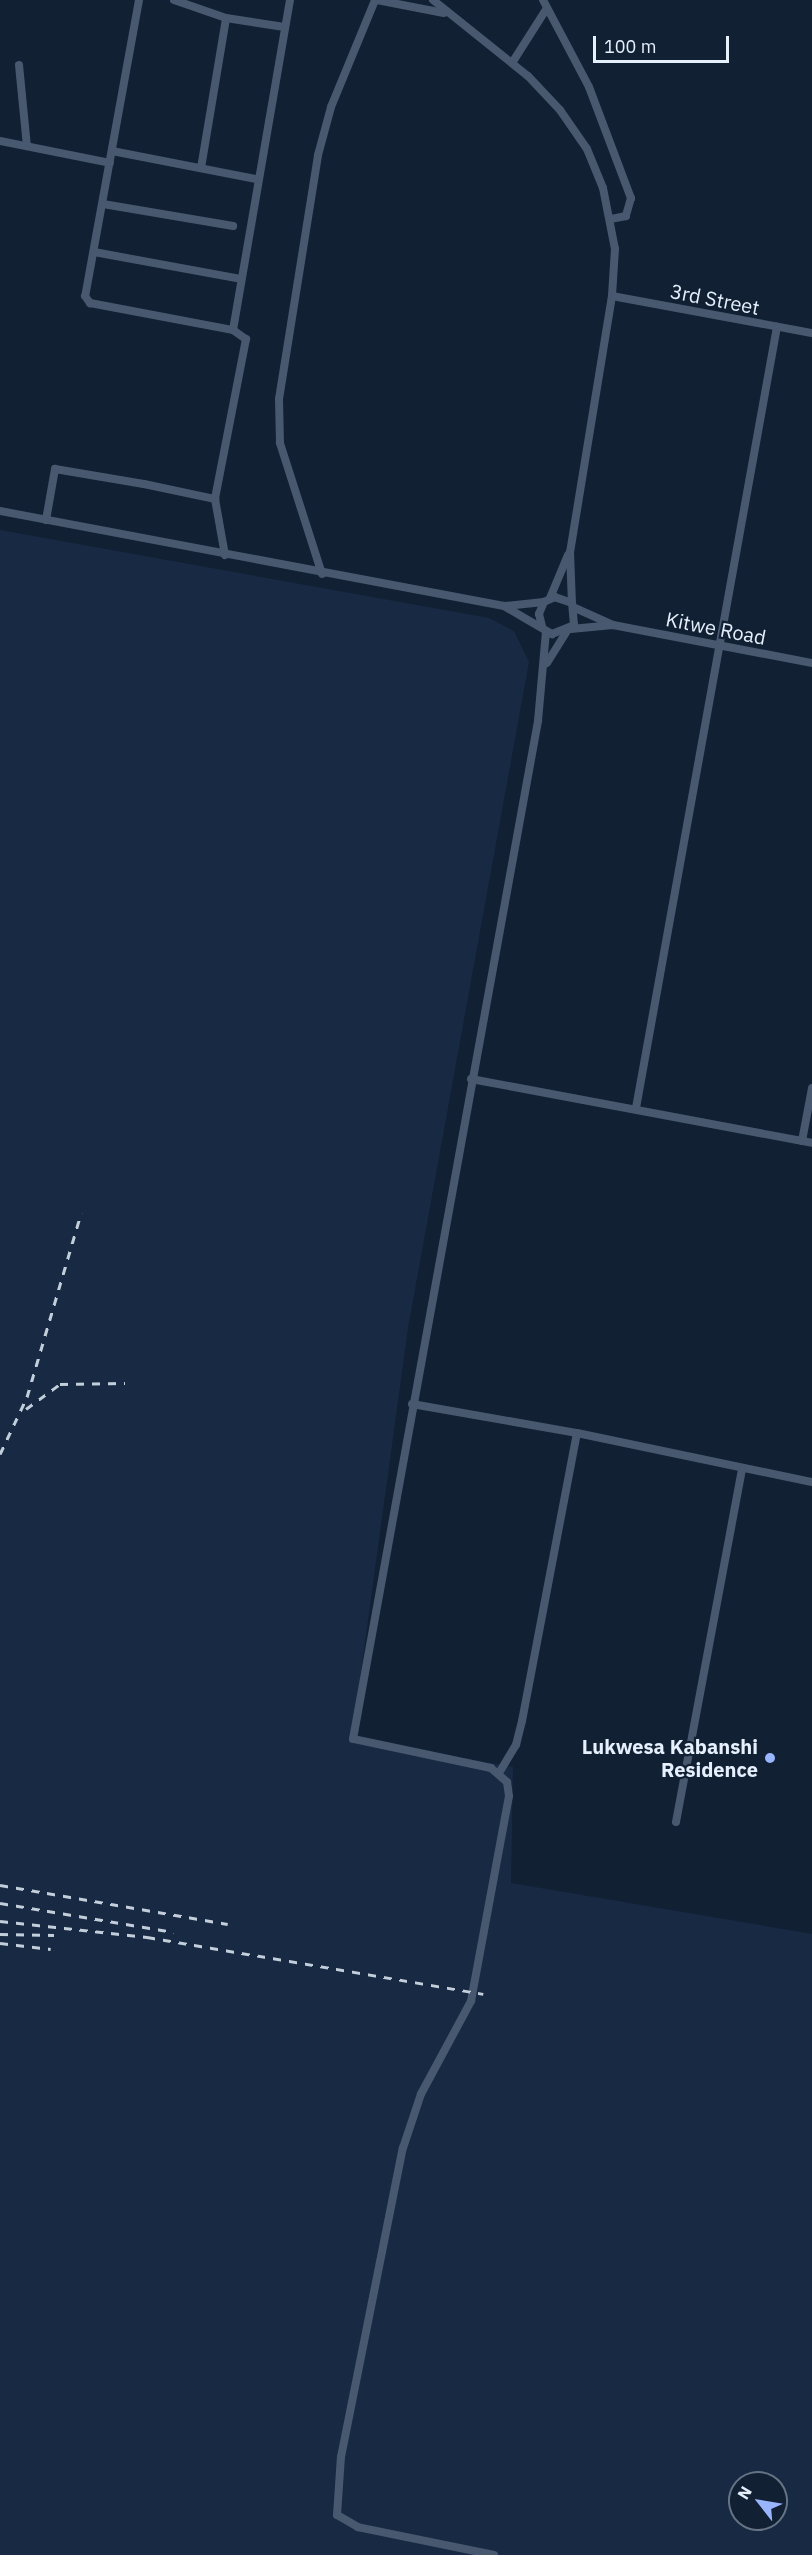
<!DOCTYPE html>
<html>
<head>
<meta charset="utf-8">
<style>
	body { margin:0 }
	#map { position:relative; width:812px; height:2555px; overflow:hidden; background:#112033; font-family:"IBM Plex Sans",sans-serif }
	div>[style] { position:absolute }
	.built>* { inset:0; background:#182a43 }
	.street>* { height:8px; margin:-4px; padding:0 4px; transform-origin:4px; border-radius:4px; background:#48586f }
	.rail>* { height:3px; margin-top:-1.5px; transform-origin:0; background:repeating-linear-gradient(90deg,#c3cedb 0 8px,transparent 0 16px) }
	.dots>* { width:16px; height:16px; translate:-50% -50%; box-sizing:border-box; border:3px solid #112033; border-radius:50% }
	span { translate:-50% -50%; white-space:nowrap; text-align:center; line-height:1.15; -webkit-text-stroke:4.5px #112033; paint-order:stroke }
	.street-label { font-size:20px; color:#e6f0fd }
	.poi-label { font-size:20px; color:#e6f0fd; font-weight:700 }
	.right { translate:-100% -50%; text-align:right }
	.north { position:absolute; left:728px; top:2471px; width:60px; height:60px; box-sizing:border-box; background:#112033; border:2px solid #667384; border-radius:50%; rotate:301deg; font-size:16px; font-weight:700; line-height:24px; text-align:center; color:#e6f0fd }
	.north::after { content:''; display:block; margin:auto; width:21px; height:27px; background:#99b5fd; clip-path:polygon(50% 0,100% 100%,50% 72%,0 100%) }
	.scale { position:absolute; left:593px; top:36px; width:136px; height:27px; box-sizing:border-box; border:3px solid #e6f0fd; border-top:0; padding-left:8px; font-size:18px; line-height:21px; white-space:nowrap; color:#e6f0fd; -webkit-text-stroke:4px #112033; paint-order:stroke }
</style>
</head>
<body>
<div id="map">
	<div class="built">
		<div style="clip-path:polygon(evenodd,0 530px,489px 618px,514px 631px,529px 662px,408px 1328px,352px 1737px,513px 1767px,511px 1883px,812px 1934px,812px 2555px,0 2555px,0 530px,740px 2483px,776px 2483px,776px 2519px,740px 2519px,740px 2483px)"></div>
	</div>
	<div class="street">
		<div style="left:139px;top:0;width:301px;rotate:100.3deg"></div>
		<div style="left:85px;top:296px;width:9px;rotate:54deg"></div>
		<div style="left:90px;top:303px;width:146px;rotate:10.7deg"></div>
		<div style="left:233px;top:330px;width:16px;rotate:35deg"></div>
		<div style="left:246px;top:339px;width:163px;rotate:101deg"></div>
		<div style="left:174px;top:0;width:55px;rotate:19.1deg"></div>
		<div style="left:226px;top:18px;width:59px;rotate:8.8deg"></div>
		<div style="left:377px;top:0;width:68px;rotate:11deg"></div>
		<div style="left:433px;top:0;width:122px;rotate:38.7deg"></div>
		<div style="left:528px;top:76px;width:47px;rotate:46.7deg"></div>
		<div style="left:560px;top:110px;width:47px;rotate:55.3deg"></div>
		<div style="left:587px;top:149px;width:42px;rotate:67.7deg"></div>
		<div style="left:603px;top:188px;width:62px;rotate:78.9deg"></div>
		<div style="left:615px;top:249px;width:47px;rotate:93.7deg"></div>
		<div style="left:612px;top:296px;width:259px;rotate:99.3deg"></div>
		<div style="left:570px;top:552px;width:51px;rotate:87.8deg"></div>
		<div style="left:543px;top:0;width:98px;rotate:62.1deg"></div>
		<div style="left:589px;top:87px;width:119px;rotate:69.3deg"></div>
		<div style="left:631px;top:198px;width:19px;rotate:106deg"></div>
		<div style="left:626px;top:216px;width:16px;rotate:169deg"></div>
		<div style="left:512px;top:63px;width:65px;rotate:-57.5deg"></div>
		<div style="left:19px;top:65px;width:81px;rotate:84.4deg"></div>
		<div style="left:0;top:141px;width:112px;rotate:11.3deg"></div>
		<div style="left:112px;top:151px;width:147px;rotate:11deg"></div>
		<div style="left:201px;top:168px;width:152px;rotate:-80.5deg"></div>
		<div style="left:103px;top:204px;width:132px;rotate:9.6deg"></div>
		<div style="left:94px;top:252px;width:149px;rotate:10.4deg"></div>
		<div style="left:612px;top:296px;width:203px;rotate:10.5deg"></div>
		<div style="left:233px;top:330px;width:335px;rotate:-80.2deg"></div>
		<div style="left:0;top:511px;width:513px;rotate:10.67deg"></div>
		<div style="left:504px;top:606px;width:56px;rotate:30.3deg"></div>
		<div style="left:552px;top:634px;width:24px;rotate:-22deg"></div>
		<div style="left:574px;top:625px;width:22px;rotate:-95deg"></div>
		<div style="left:572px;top:603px;width:18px;rotate:-161deg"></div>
		<div style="left:555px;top:597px;width:12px;rotate:156deg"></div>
		<div style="left:544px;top:602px;width:13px;rotate:113deg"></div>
		<div style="left:539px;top:614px;width:12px;rotate:76deg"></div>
		<div style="left:46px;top:520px;width:52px;rotate:-80deg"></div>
		<div style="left:55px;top:469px;width:90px;rotate:9.6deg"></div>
		<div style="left:144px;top:484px;width:73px;rotate:11.9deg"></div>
		<div style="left:215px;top:499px;width:57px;rotate:79.9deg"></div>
		<div style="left:322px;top:574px;width:138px;rotate:-107.8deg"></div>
		<div style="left:280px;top:443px;width:44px;rotate:-91.3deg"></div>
		<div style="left:279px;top:399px;width:247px;rotate:-80.9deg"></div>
		<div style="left:318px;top:155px;width:50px;rotate:-74.8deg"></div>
		<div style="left:331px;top:107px;width:116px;rotate:-67.6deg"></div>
		<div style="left:550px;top:598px;width:47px;rotate:-67.3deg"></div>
		<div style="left:505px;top:606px;width:39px;rotate:-6deg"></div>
		<div style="left:575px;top:608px;width:42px;rotate:24.1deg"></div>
		<div style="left:613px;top:625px;width:203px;rotate:10.8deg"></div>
		<div style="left:571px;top:629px;width:42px;rotate:-5.4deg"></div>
		<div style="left:547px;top:663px;width:36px;rotate:-58deg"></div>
		<div style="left:471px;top:1079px;width:347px;rotate:10.6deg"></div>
		<div style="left:636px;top:1108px;width:794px;rotate:-79.77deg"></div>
		<div style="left:802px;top:1141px;width:54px;rotate:-79.3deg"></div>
		<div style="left:412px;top:1404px;width:168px;rotate:10deg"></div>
		<div style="left:499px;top:1773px;width:33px;rotate:-59deg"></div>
		<div style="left:516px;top:1745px;width:25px;rotate:-76deg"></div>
		<div style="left:522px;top:1721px;width:293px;rotate:-79.2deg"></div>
		<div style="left:577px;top:1433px;width:240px;rotate:11.8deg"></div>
		<div style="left:676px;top:1822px;width:358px;rotate:-79.4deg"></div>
		<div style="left:494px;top:2555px;width:139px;rotate:-168.4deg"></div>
		<div style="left:358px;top:2527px;width:24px;rotate:-150deg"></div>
		<div style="left:337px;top:2515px;width:58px;rotate:-86.1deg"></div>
		<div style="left:341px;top:2457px;width:315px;rotate:-78.7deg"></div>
		<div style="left:403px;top:2148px;width:57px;rotate:-71.6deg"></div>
		<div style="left:421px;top:2094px;width:106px;rotate:-61.7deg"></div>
		<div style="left:471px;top:2001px;width:208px;rotate:-79.5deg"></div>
		<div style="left:509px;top:1796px;width:14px;rotate:-98deg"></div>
		<div style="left:507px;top:1782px;width:21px;rotate:-139deg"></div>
		<div style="left:491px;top:1768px;width:141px;rotate:-168.1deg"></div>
		<div style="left:353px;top:1739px;width:1035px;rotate:-79.7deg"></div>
		<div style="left:538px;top:721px;width:90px;rotate:-84.9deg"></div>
	</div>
	<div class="rail">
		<div style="left:26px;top:1409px;width:42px;rotate:-36.3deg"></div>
		<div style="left:60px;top:1384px;width:65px;rotate:-0.9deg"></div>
		<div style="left:0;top:1454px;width:63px;rotate:-64.7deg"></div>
		<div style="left:27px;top:1397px;width:192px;rotate:-73.6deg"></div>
		<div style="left:0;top:1885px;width:231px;rotate:9.7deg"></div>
		<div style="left:0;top:1903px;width:176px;rotate:9.5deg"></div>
		<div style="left:0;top:1921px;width:148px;rotate:6.2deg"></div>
		<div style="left:147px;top:1937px;width:341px;rotate:9.6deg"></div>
		<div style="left:0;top:1934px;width:54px;rotate:1.1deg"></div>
		<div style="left:0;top:1943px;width:51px;rotate:6.7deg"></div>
	</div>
	<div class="dots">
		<div style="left:770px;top:1758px;background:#99b5fd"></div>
	</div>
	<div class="street-label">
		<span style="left:715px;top:299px;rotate:11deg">3rd Street</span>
		<span style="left:716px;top:628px;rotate:11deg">Kitwe Road</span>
	</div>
	<div class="poi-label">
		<span class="right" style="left:758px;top:1758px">Lukwesa Kabanshi<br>Residence</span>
	</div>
	<div class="north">N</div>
	<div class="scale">100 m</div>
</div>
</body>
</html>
